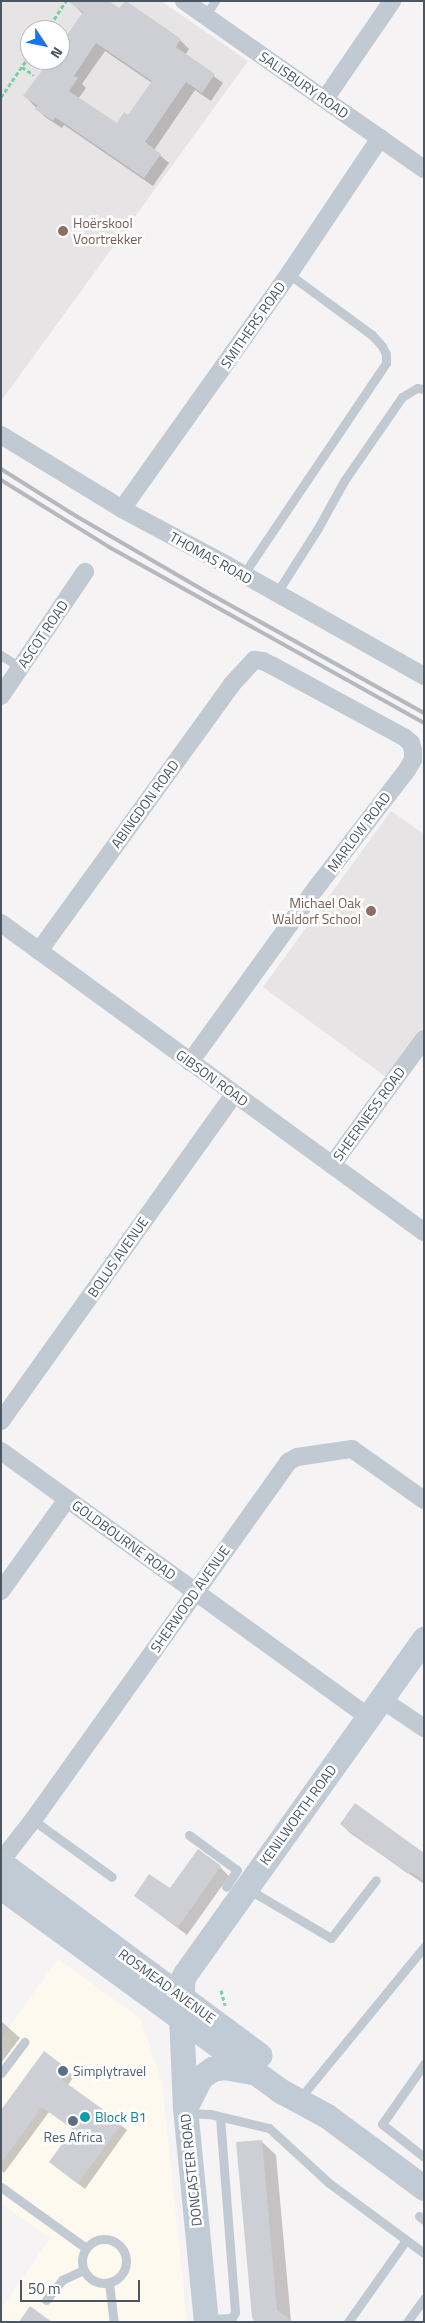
<!DOCTYPE html>
<html>
<head>
<meta charset="utf-8">
<style>
	body { margin:0 }
	#map { position:relative; width:425px; height:2323px; overflow:hidden; background:#f5f3f3; font-family:"Titillium Web",sans-serif }
	div>[style] { position:absolute }
	.commercial>* { inset:0; background:#fdf9ef }
	.education>* { inset:0; background:#e6e4e5 }
	.shadow>* { inset:0; background:#0003 }
	.building>* { inset:0; background:#cdcfd5 }
	.path>* { height:3px; margin-top:-1.5px; transform-origin:0; background:repeating-linear-gradient(90deg,#7ad0a6 0 4px,transparent 0 6.5px) }
	.lane>* { height:9px; margin:-4.5px; padding:0 4.5px; transform-origin:4.5px; border-radius:4.5px; background:#c1cad2 }
	.lane>.ring { margin:-4.5px; padding:0; box-sizing:content-box; background:none; border:9px solid #c1cad2; border-radius:50% }
	.street>* { height:18px; margin:-9px; padding:0 9px; transform-origin:9px; border-radius:9px; background:#c1cad2 }
	.secondary>* { height:25px; margin:-12.5px; padding:0 12.5px; transform-origin:12.5px; border-radius:12.5px; background:#c1cbd6 }
	.rail>* { height:4px; margin:-2px; padding:0 2px; transform-origin:2px; border-radius:2px; background:#b5b8bd }
	.dots>* { width:14px; height:14px; translate:-50% -50%; box-sizing:border-box; border:2px solid #fff; border-radius:50% }
	span { translate:-50% -50%; white-space:nowrap; text-align:center; line-height:1.15; -webkit-text-stroke:5px #fff; paint-order:stroke }
	.street-label { font-size:14px; color:#4a5661 }
	.education-label { font-size:14px; color:#785e54 }
	.left { translate:0 -50%; text-align:left }
	.right { translate:-100% -50%; text-align:right }
	.service-label { font-size:14px; color:#4e5e75 }
	.culture-label { font-size:14px; color:#0d838f }
	.frame { position:absolute; inset:0; border:2px solid #4a5661; pointer-events:none }
	.north { position:absolute; left:20px; top:20px; width:50px; height:50px; box-sizing:border-box; background:#fff; border:1px solid #b7bbc0; border-radius:50%; rotate:124deg; font-size:14px; font-weight:700; line-height:20px; text-align:center; color:#4a5661 }
	.north::after { content:''; display:block; margin:auto; width:18px; height:22px; background:#1a73e8; clip-path:polygon(50% 0,100% 100%,50% 72%,0 100%) }
	.scale { position:absolute; left:20px; top:2280px; width:120px; height:22px; box-sizing:border-box; border:2px solid #4a5661; border-top:0; padding-left:6px; font-size:15px; line-height:18px; white-space:nowrap; color:#4a5661; -webkit-text-stroke:4px #fff; paint-order:stroke }
</style>
</head>
<body>
<div id="map">
	<div class="commercial">
		<div style="clip-path:polygon(58px 1959px,141px 2019px,162px 2082px,187px 2322px,1px 2322px,1px 2309px,50px 2238px,1px 2203px,1px 2038px)"></div>
	</div>
	<div class="education">
		<div style="clip-path:polygon(evenodd,1px 1px,161px 1px,248px 61px,1px 401px,1px 1px,30px 30px,60px 30px,60px 60px,30px 60px,30px 30px)"></div>
		<div style="clip-path:polygon(391px 811px,424px 834px,424px 1026px,386px 1077px,263px 987px)"></div>
	</div>
	<div class="shadow">
		<div style="clip-path:polygon(evenodd,125px 2px,180px 40px,189px 49px,185px 55px,223px 83px,211px 101px,195px 90px,154px 150px,169px 163px,153px 186px,64px 125px,62px 128px,45px 117px,25px 96px,50px 60px,60px 60px,60px 46px,83px 14px,72px 3px,119px 10px,125px 2px,105px 51px,152px 83px,129px 117px,117px 125px,78px 99px,86px 88px,82px 84px,105px 51px)"></div>
		<div style="clip-path:polygon(341px 1824px,424px 1855px,424px 1884px,350px 1833px)"></div>
		<div style="clip-path:polygon(220px 1867px,229px 1876px,187px 1935px,135px 1896px,171px 1890px)"></div>
		<div style="clip-path:polygon(1px 2021px,20px 2038px,1px 2063px)"></div>
		<div style="clip-path:polygon(68px 2071px,74px 2076px,68px 2085px,127px 2130px,85px 2189px,50px 2162px,74px 2130px,49px 2112px,4px 2173px,1px 2170px,1px 2112px)"></div>
		<div style="clip-path:polygon(261px 2141px,276px 2155px,291px 2322px,256px 2322px)"></div>
	</div>
	<div class="building">
		<div style="clip-path:polygon(evenodd,67px 1px,109px 1px,119px 8px,126px 1px,181px 39px,176px 47px,215px 74px,202px 93px,186px 82px,145px 142px,161px 154px,144px 178px,55px 117px,53px 121px,35px 109px,37px 105px,23px 96px,50px 60px,60px 60px,60px 45px,83px 12px,67px 1px,96px 43px,152px 81px,128px 115px,124px 112px,117px 123px,69px 91px,78px 78px,74px 76px,96px 43px)"></div>
		<div style="clip-path:polygon(355px 1803px,424px 1853px,424px 1881px,410px 1871px,408px 1874px,340px 1824px)"></div>
		<div style="clip-path:polygon(198px 1849px,221px 1866px,178px 1927px,134px 1896px,149px 1874px,170px 1888px)"></div>
		<div style="clip-path:polygon(44px 2051px,69px 2070px,62px 2080px,122px 2123px,78px 2184px,49px 2162px,73px 2129px,42px 2107px,1px 2163px,1px 2110px)"></div>
		<div style="clip-path:polygon(262px 2140px,277px 2310px,293px 2322px,254px 2322px,252px 2317px,236px 2142px)"></div>
		<div style="clip-path:polygon(30px 2306px,52px 2322px,19px 2322px)"></div>
	</div>
	<div class="path">
		<div style="left:47px;top:30px;width:35px;rotate:-57deg"></div>
		<div style="left:22px;top:67px;width:14px;rotate:34deg"></div>
		<div style="left:1px;top:97px;width:51px;rotate:-55.4deg"></div>
		<div style="left:221px;top:1990px;width:16px;rotate:75deg"></div>
	</div>
	<div class="lane">
		<div style="left:205px;top:16px;width:18px;rotate:-56deg"></div>
		<div style="left:243px;top:575px;width:256px;rotate:-56deg"></div>
		<div style="left:386px;top:363px;width:9px;rotate:-90deg"></div>
		<div style="left:386px;top:354px;width:9px;rotate:-117deg"></div>
		<div style="left:382px;top:346px;width:15px;rotate:-132deg"></div>
		<div style="left:372px;top:335px;width:103px;rotate:-143.7deg"></div>
		<div style="left:276px;top:594px;width:78px;rotate:-57.5deg"></div>
		<div style="left:318px;top:528px;width:54px;rotate:-61deg"></div>
		<div style="left:344px;top:481px;width:102px;rotate:-55.4deg"></div>
		<div style="left:402px;top:397px;width:17px;rotate:-31deg"></div>
		<div style="left:417px;top:388px;width:7px;rotate:8deg"></div>
		<div style="left:1px;top:655px;width:24px;rotate:33deg"></div>
		<div style="left:33px;top:1820px;width:97px;rotate:35.8deg"></div>
		<div style="left:189px;top:1835px;width:59px;rotate:36.1deg"></div>
		<div style="left:237px;top:1870px;width:20px;rotate:123deg"></div>
		<div style="left:248px;top:1889px;width:96px;rotate:30.6deg"></div>
		<div style="left:331px;top:1938px;width:73px;rotate:-52.2deg"></div>
		<div style="left:424px;top:2064px;width:73px;rotate:125deg"></div>
		<div style="left:382px;top:2124px;width:53px;rotate:38.2deg"></div>
		<div style="left:1px;top:2073px;width:39px;rotate:-53deg"></div>
		<div style="left:305px;top:2092px;width:188px;rotate:-50.6deg"></div>
		<div style="left:188px;top:2113px;width:22px;rotate:3deg"></div>
		<div style="left:210px;top:2114px;width:61px;rotate:13.3deg"></div>
		<div style="left:269px;top:2128px;width:81px;rotate:42.5deg"></div>
		<div style="left:329px;top:2183px;width:118px;rotate:36.4deg"></div>
		<div style="left:1px;top:2187px;width:105px;rotate:35.7deg"></div>
		<div style="left:419px;top:2216px;width:6px;rotate:39deg"></div>
		<div class="ring" style="left:82px;top:2239px;width:35px;height:35px"></div>
		<div style="left:109px;top:2283px;width:39px;rotate:83deg"></div>
		<div style="left:46px;top:2300px;width:26px;rotate:-51deg"></div>
		<div style="left:62px;top:2280px;width:23px;rotate:-25deg"></div>
		<div style="left:206px;top:2319px;width:26px;rotate:-2deg"></div>
		<div style="left:232px;top:2318px;width:7px;rotate:-63deg"></div>
		<div style="left:235px;top:2312px;width:195px;rotate:-94.4deg"></div>
		<div style="left:348px;top:2322px;width:100px;rotate:-54.7deg"></div>
		<div style="left:407px;top:2322px;width:29px;rotate:-54deg"></div>
	</div>
	<div class="street">
		<div style="left:184px;top:1px;width:293px;rotate:35deg"></div>
		<div style="left:325px;top:99px;width:119px;rotate:-55.6deg"></div>
		<div style="left:1px;top:435px;width:142px;rotate:31.4deg"></div>
		<div style="left:122px;top:509px;width:119px;rotate:28.1deg"></div>
		<div style="left:227px;top:565px;width:226px;rotate:29.4deg"></div>
		<div style="left:122px;top:509px;width:288px;rotate:-54.6deg"></div>
		<div style="left:289px;top:274px;width:164px;rotate:-56.2deg"></div>
		<div style="left:1px;top:696px;width:150px;rotate:-55.9deg"></div>
		<div style="left:1px;top:923px;width:524px;rotate:36.15deg"></div>
		<div style="left:39px;top:951px;width:329px;rotate:-54.1deg"></div>
		<div style="left:232px;top:684px;width:33px;rotate:-47deg"></div>
		<div style="left:254px;top:660px;width:9px;rotate:6deg"></div>
		<div style="left:263px;top:661px;width:11px;rotate:27deg"></div>
		<div style="left:273px;top:666px;width:149px;rotate:28.5deg"></div>
		<div style="left:404px;top:737px;width:9px;rotate:41deg"></div>
		<div style="left:411px;top:743px;width:8px;rotate:76deg"></div>
		<div style="left:413px;top:751px;width:9px;rotate:90deg"></div>
		<div style="left:413px;top:760px;width:12px;rotate:121deg"></div>
		<div style="left:407px;top:770px;width:149px;rotate:127.6deg"></div>
		<div style="left:316px;top:888px;width:215px;rotate:125.9deg"></div>
		<div style="left:332px;top:1165px;width:156px;rotate:-53.9deg"></div>
		<div style="left:1px;top:1421px;width:402px;rotate:-54.5deg"></div>
		<div style="left:1px;top:1451px;width:453px;rotate:35.9deg"></div>
		<div style="left:1px;top:1591px;width:113px;rotate:-54.3deg"></div>
		<div style="left:381px;top:1699px;width:52px;rotate:34deg"></div>
		<div style="left:1px;top:1861px;width:52px;rotate:-52deg"></div>
		<div style="left:33px;top:1820px;width:440px;rotate:-54.5deg"></div>
		<div style="left:288px;top:1462px;width:10px;rotate:-29deg"></div>
		<div style="left:297px;top:1457px;width:56px;rotate:-8.3deg"></div>
		<div style="left:352px;top:1449px;width:88px;rotate:35.3deg"></div>
	</div>
	<div class="secondary">
		<div style="left:1px;top:1863px;width:322px;rotate:36.6deg"></div>
		<div style="left:1px;top:1887px;width:346px;rotate:36.1deg"></div>
		<div style="left:281px;top:2091px;width:52px;rotate:28.5deg"></div>
		<div style="left:327px;top:2116px;width:121px;rotate:36.6deg"></div>
		<div style="left:186px;top:2106px;width:33px;rotate:-63deg"></div>
		<div style="left:201px;top:2077px;width:14px;rotate:-36deg"></div>
		<div style="left:212px;top:2069px;width:12px;rotate:-9deg"></div>
		<div style="left:224px;top:2067px;width:28px;rotate:10deg"></div>
		<div style="left:206px;top:2322px;width:215px;rotate:-95.6deg"></div>
		<div style="left:185px;top:2108px;width:90px;rotate:-92.5deg"></div>
		<div style="left:181px;top:2018px;width:38px;rotate:-88deg"></div>
		<div style="left:182px;top:1980px;width:7px;rotate:-63deg"></div>
		<div style="left:185px;top:1974px;width:412px;rotate:-54.5deg"></div>
	</div>
	<div class="rail">
		<div style="left:1px;top:469px;width:89px;rotate:32.1deg"></div>
		<div style="left:76px;top:516px;width:157px;rotate:30.2deg"></div>
		<div style="left:212px;top:595px;width:243px;rotate:29.1deg"></div>
		<div style="left:1px;top:480px;width:127px;rotate:31.8deg"></div>
		<div style="left:109px;top:547px;width:361px;rotate:29.2deg"></div>
	</div>
	<div class="dots">
		<div style="left:63px;top:231px;background:#8d6e63"></div>
		<div style="left:371px;top:911px;background:#8d6e63"></div>
		<div style="left:63px;top:2071px;background:#5c6f8a"></div>
		<div style="left:85px;top:2117px;background:#0f9aa8"></div>
		<div style="left:73px;top:2121px;background:#5c6f8a"></div>
	</div>
	<div class="street-label">
		<span style="left:304px;top:85px;rotate:35deg">SALISBURY ROAD</span>
		<span style="left:253px;top:325px;rotate:-55deg">SMITHERS ROAD</span>
		<span style="left:211px;top:558px;rotate:29deg">THOMAS ROAD</span>
		<span style="left:43px;top:634px;rotate:-56deg">ASCOT ROAD</span>
		<span style="left:145px;top:804px;rotate:-54deg">ABINGDON ROAD</span>
		<span style="left:359px;top:832px;rotate:-53deg">MARLOW ROAD</span>
		<span style="left:212px;top:1078px;rotate:36deg">GIBSON ROAD</span>
		<span style="left:369px;top:1114px;rotate:-54deg">SHEERNESS ROAD</span>
		<span style="left:118px;top:1257px;rotate:-55deg">BOLUS AVENUE</span>
		<span style="left:124px;top:1540px;rotate:36deg">GOLDBOURNE ROAD</span>
		<span style="left:190px;top:1599px;rotate:-55deg">SHERWOOD AVENUE</span>
		<span style="left:298px;top:1815px;rotate:-54deg">KENILWORTH ROAD</span>
		<span style="left:167px;top:1986px;rotate:36deg">ROSMEAD AVENUE</span>
		<span style="left:191px;top:2170px;rotate:-96deg">DONCASTER ROAD</span>
	</div>
	<div class="education-label">
		<span class="left" style="left:73px;top:231px">Hoërskool<br>Voortrekker</span>
		<span class="right" style="left:361px;top:911px">Michael Oak<br>Waldorf School</span>
	</div>
	<div class="service-label">
		<span class="left" style="left:73px;top:2071px">Simplytravel</span>
		<span style="left:73px;top:2137px">Res Africa</span>
	</div>
	<div class="culture-label">
		<span class="left" style="left:95px;top:2117px">Block B1</span>
	</div>
	<div class="frame"></div>
	<div class="north">N</div>
	<div class="scale">50 m</div>
</div>
</body>
</html>
